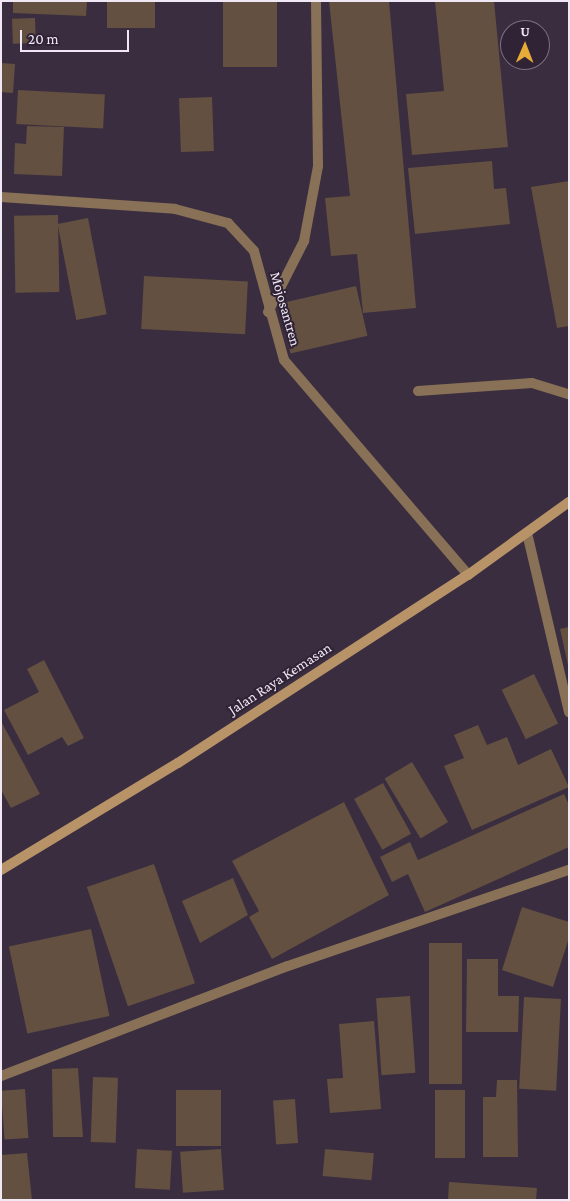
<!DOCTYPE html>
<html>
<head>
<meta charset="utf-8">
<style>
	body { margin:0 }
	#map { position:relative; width:570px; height:1201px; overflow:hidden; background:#3a2d3f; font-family:"Crimson Pro",serif }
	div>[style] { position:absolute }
	.building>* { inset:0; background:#635040; transform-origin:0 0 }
	.service>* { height:10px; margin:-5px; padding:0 5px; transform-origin:5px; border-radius:5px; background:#887156 }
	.minor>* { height:10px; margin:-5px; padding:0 5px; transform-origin:5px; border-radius:5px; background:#887156 }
	.tertiary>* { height:10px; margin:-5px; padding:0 5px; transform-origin:5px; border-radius:5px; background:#887156 }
	.secondary>* { height:10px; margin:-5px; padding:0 5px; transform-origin:5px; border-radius:5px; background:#b89368 }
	span { translate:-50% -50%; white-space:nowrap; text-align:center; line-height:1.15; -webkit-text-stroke:4px #302335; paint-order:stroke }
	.street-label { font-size:15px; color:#f0e8f4 }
	.frame { position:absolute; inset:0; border:2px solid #f0e8f4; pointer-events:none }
	.north { position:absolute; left:500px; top:20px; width:50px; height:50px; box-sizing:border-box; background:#302335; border:1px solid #7d7281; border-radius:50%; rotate:1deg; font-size:14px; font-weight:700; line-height:20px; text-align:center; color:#f0e8f4 }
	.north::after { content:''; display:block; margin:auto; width:18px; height:22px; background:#e8ab37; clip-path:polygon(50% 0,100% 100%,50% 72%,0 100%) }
	.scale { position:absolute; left:20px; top:30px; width:109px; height:22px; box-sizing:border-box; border:2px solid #f0e8f4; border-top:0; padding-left:6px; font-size:15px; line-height:18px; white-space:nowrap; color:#f0e8f4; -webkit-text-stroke:4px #302335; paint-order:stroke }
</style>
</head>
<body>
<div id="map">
	<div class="building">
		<div style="clip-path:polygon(13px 1px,87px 1px,86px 16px,13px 13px)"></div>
		<div style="left:107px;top:1px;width:48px;height:27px"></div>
		<div style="left:223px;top:1px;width:54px;height:66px"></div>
		<div style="clip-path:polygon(329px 1px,389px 1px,416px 308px,363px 313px,357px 254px,331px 256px,325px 198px,350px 196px)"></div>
		<div style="clip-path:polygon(435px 1px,494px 1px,508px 147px,412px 155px,406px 94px,444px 91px)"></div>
		<div style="left:35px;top:18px;width:25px;height:23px;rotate:88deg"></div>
		<div style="clip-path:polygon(1px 63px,15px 64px,13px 93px,1px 92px)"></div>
		<div style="left:18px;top:90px;width:87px;height:34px;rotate:3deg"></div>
		<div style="left:212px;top:97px;width:54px;height:33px;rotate:88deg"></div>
		<div style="clip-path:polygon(27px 126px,64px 127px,62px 176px,14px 174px,15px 143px,26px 144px)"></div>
		<div style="clip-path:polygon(492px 161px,494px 189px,506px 188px,510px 224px,415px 234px,408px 168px)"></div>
		<div style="clip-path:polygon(569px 181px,569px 326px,557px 328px,531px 187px)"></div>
		<div style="left:58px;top:215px;width:77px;height:44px;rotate:89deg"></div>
		<div style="left:88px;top:218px;width:98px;height:31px;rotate:79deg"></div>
		<div style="left:144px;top:276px;width:104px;height:53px;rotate:3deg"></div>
		<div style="left:356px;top:286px;width:51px;height:79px;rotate:77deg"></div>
		<div style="clip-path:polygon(569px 627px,569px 665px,568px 665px,560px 629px)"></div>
		<div style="clip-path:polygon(44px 660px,84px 738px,68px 746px,62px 737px,28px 755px,4px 710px,39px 692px,27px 669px)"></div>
		<div style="left:534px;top:674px;width:55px;height:36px;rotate:64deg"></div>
		<div style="clip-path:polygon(1px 721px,40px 794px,11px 808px,1px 790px)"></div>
		<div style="clip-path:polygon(478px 725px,487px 745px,507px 737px,518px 765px,551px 749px,569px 787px,472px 830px,444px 766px,464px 758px,454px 735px)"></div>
		<div style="left:412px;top:762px;width:70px;height:32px;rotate:59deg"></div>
		<div style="left:383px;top:783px;width:58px;height:33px;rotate:61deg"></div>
		<div style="clip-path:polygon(564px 794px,569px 805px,569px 847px,425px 912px,408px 874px,392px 882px,380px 857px,410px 842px,418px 860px)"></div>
		<div style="clip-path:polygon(344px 802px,389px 895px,272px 959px,249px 917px,259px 911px,232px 861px)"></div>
		<div style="left:154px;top:864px;width:126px;height:71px;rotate:71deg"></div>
		<div style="clip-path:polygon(233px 878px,248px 915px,200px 943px,182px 901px)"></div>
		<div style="clip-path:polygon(522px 907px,569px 922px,569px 938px,553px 987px,502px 970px)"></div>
		<div style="left:91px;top:929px;width:89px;height:84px;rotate:78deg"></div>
		<div style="left:429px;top:943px;width:33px;height:141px"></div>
		<div style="clip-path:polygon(467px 959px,498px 959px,498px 996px,519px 996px,518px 1032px,466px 1032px)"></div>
		<div style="left:410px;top:996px;width:77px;height:34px;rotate:86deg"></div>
		<div style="left:524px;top:997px;width:37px;height:92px;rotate:3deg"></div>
		<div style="clip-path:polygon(374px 1021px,381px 1109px,330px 1113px,327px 1079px,343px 1078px,339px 1024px)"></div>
		<div style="clip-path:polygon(78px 1068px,83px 1137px,53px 1137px,52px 1069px)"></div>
		<div style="left:93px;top:1077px;width:25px;height:65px;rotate:2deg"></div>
		<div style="clip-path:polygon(497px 1080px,517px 1080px,518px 1157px,483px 1157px,483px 1097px,496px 1097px)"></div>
		<div style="left:25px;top:1089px;width:49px;height:24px;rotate:86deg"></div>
		<div style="left:176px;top:1090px;width:45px;height:56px"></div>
		<div style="left:435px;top:1090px;width:30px;height:68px"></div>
		<div style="left:295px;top:1099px;width:44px;height:22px;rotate:86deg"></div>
		<div style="left:137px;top:1149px;width:35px;height:39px;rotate:3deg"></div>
		<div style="left:221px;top:1149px;width:41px;height:41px;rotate:86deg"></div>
		<div style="left:325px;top:1149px;width:49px;height:27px;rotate:5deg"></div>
		<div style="clip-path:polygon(27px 1153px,32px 1200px,1px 1200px,1px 1155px)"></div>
		<div style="clip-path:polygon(449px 1182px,537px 1188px,536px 1200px,448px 1200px)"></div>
	</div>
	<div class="service">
		<div style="left:418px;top:391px;width:114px;rotate:-4deg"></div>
		<div style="left:532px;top:383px;width:39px;rotate:17deg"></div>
	</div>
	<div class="minor">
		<div style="left:1px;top:197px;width:174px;rotate:3.9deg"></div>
		<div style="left:175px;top:209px;width:55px;rotate:14.8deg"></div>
		<div style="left:228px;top:223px;width:38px;rotate:47deg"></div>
		<div style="left:254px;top:251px;width:113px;rotate:74.6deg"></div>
		<div style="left:284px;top:360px;width:283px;rotate:49.4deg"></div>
		<div style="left:268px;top:312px;width:80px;rotate:-63.1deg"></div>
		<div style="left:304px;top:241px;width:76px;rotate:-79.4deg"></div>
		<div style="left:318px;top:166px;width:165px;rotate:-90.7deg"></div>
		<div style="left:527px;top:533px;width:184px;rotate:76.8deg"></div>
	</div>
	<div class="tertiary">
		<div style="left:1px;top:1076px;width:307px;rotate:-21deg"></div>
		<div style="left:288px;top:966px;width:297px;rotate:-18.9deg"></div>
	</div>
	<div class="secondary">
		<div style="left:1px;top:870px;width:207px;rotate:-31.2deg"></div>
		<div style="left:178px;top:763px;width:346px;rotate:-33deg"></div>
		<div style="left:468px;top:575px;width:125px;rotate:-35.9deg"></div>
	</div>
	<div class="street-label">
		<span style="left:285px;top:309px;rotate:74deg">Mojosantren</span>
		<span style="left:280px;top:679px;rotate:-33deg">Jalan Raya Kemasan</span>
	</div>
	<div class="frame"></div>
	<div class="north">U</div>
	<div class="scale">20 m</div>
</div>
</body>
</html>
